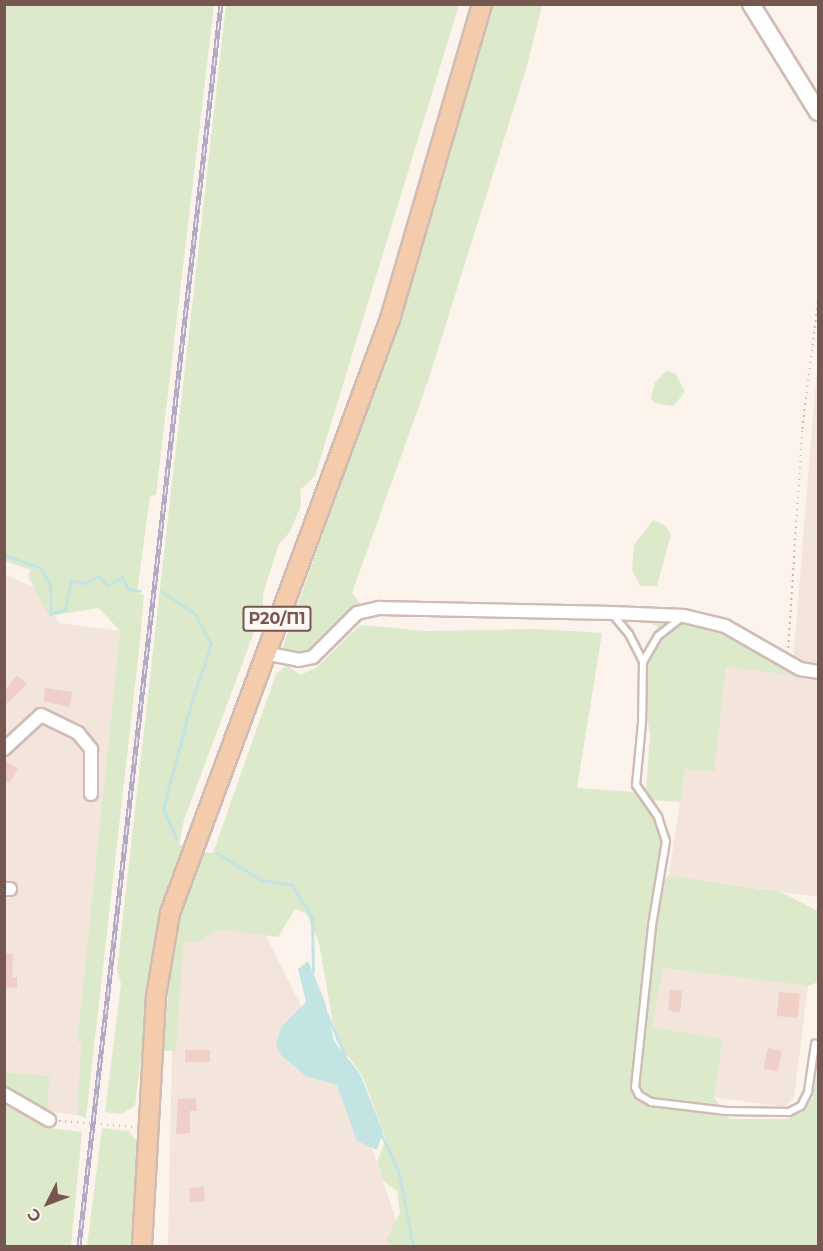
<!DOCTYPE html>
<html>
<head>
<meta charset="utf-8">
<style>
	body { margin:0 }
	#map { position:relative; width:823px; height:1251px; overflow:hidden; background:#fcf3ed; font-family:Montserrat,sans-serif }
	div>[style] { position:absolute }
	.residential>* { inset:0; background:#f3e4dc }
	.green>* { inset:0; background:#dde9cb }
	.water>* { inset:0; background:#c2e5e3 }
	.stream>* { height:3px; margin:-1.5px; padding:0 1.5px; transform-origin:1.5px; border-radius:1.5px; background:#c2e5e3 }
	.building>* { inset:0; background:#efcfc6; transform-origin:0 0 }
	.path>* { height:1.5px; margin-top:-0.75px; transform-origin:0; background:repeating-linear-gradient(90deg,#d5b1a9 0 1.5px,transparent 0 6px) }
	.roads { filter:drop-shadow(2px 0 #d0bcb5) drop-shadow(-2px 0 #d0bcb5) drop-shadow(0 2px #d0bcb5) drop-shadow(0 -2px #d0bcb5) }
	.lane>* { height:6px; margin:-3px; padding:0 3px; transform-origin:3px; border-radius:3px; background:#fff }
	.street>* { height:12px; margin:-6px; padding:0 6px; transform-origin:6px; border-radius:6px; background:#fff }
	.secondary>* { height:16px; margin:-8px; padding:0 8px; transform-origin:8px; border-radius:8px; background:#fff }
	.primary>* { height:18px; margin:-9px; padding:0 9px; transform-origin:9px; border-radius:9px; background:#f4cbab }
	.rail>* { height:5px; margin-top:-2.5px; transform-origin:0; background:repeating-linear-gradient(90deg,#fef8f4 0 9px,#b4aac6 0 18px); box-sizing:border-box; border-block:2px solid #b4aac6 }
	span { translate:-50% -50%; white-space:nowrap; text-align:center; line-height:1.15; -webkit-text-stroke:5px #fef8f4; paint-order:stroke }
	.shield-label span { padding:2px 4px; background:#fef8f4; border:2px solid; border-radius:4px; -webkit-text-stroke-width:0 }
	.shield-label { font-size:16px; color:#765750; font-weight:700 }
	.frame { position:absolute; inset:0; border:6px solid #765750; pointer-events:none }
	.north { position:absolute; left:18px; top:1173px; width:60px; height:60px; -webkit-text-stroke:4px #fef8f4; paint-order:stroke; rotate:228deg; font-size:16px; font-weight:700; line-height:24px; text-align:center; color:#765750 }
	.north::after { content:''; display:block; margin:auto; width:21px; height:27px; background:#765750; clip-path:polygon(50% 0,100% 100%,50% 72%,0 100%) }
</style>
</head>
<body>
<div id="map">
	<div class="residential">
		<div style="clip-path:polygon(818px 356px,818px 897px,669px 875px,685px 768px,713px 772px,726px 667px,792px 674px)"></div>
		<div style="clip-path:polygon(4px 574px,38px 589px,59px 623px,120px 631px,77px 1041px,81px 1042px,77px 1115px,47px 1111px,50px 1076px,5px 1072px)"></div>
		<div style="clip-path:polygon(221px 929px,264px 932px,370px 1143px,405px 1246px,168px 1246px,172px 1051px,176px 1051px,184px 942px,197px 942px)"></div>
		<div style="clip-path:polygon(662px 968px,808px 986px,794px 1098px,784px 1107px,714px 1097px,723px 1039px,651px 1027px)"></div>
	</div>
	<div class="green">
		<div style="clip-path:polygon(4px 5px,214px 5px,156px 495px,150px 496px,137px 593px,144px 595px,140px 641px,86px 1118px,77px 1115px,81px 1042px,77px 1042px,120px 631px,99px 608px,49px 616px,28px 576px,31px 570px,5px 561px)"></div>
		<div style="clip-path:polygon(226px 5px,459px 5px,315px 476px,300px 490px,301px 505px,290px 532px,279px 544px,263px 593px,263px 608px,184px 820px,179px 844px,184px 846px,154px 950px,135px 1106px,121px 1114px,105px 1112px,121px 984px,117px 969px)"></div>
		<div style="clip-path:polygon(493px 5px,542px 5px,526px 69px,428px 381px,352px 593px,360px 603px,313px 651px,300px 654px,282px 649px,398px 322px)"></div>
		<div style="clip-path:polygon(666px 371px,675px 373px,685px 391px,674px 406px,654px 403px,651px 398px,655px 382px)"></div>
		<div style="clip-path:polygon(653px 520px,664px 525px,671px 534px,657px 586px,640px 586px,632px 570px,634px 545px)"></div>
		<div style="clip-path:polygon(643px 619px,689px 621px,723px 629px,792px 669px,792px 675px,726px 667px,714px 772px,685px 769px,680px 802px,651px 800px,646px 789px,650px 735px,646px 712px,648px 661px,643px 652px,658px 627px)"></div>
		<div style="clip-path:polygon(360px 625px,427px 631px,538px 629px,602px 633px,577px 788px,635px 792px,656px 819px,663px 841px,645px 935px,653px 935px,665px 880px,669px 875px,781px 892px,818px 911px,818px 982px,808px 986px,663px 968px,652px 1027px,723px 1039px,714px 1097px,730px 1119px,788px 1119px,802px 1112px,813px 1098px,818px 1061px,818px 1246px,389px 1246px,386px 1240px,400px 1213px,397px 1191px,383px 1181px,377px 1162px,386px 1139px,362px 1075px,336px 1040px,319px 943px,306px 913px,295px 909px,278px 937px,221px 929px,197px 942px,184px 942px,176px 1051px,163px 1051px,172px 954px,183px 908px,202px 852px,213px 853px,276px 674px,287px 665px,300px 675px,316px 668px)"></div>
		<div style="clip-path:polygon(4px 1072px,50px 1076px,47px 1111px,50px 1128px,82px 1132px,71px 1246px,5px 1246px)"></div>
		<div style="clip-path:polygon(102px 1128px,129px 1131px,137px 1142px,132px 1246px,87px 1246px)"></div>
	</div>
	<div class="water">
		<div style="clip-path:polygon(308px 961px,325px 1002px,334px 1041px,360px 1074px,383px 1132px,377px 1150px,357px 1141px,337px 1085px,306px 1076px,281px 1055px,276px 1045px,281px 1027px,306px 1002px,298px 969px)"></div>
	</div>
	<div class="stream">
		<div style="left:4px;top:555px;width:37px;rotate:19deg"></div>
		<div style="left:39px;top:567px;width:20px;rotate:57deg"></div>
		<div style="left:50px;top:584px;width:30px;rotate:88deg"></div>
		<div style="left:51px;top:614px;width:15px;rotate:-20deg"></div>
		<div style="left:65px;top:609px;width:29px;rotate:-78deg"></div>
		<div style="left:71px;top:581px;width:14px;rotate:8deg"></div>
		<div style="left:85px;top:583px;width:16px;rotate:-27deg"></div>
		<div style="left:99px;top:576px;width:13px;rotate:48deg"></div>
		<div style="left:108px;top:586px;width:17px;rotate:-33deg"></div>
		<div style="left:122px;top:577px;width:13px;rotate:63deg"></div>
		<div style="left:128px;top:589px;width:12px;rotate:9deg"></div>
		<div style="left:162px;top:592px;width:38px;rotate:33deg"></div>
		<div style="left:194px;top:613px;width:35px;rotate:61deg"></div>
		<div style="left:211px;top:644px;width:59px;rotate:108.7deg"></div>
		<div style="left:192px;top:700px;width:113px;rotate:104.9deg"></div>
		<div style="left:163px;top:809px;width:32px;rotate:66deg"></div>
		<div style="left:217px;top:853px;width:52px;rotate:31.5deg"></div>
		<div style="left:261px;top:880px;width:31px;rotate:9deg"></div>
		<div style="left:292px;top:885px;width:38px;rotate:58deg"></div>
		<div style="left:312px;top:917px;width:55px;rotate:89deg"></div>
		<div style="left:327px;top:1015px;width:44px;rotate:65.8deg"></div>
		<div style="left:381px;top:1134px;width:40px;rotate:65deg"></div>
		<div style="left:398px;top:1170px;width:77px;rotate:78.8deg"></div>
	</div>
	<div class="building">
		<div style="clip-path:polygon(17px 675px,27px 684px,4px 706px,4px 691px)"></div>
		<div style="clip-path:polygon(45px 688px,72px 692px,70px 707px,44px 701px)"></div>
		<div style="clip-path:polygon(4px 761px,18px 768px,10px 783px,4px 780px)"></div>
		<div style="clip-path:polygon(4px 953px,13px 954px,12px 977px,17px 977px,17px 988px,4px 987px)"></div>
		<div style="left:670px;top:990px;width:12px;height:21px;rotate:5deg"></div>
		<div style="left:779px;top:992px;width:21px;height:24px;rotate:5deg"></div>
		<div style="left:768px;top:1048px;width:14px;height:21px;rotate:12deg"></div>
		<div style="left:185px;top:1050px;width:25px;height:12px"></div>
		<div style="clip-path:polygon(196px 1098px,197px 1111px,190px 1111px,190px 1133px,176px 1134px,178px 1099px)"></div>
		<div style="left:204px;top:1187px;width:14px;height:15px;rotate:86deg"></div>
	</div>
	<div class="path">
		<div style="left:788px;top:648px;width:219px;rotate:-86.3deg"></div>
		<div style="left:802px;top:429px;width:131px;rotate:-83deg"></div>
		<div style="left:59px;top:1121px;width:76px;rotate:4.5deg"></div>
	</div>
	<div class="roads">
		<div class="lane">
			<div style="left:613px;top:615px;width:25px;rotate:50deg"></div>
			<div style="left:629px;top:634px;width:31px;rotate:63deg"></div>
			<div style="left:681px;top:618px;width:29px;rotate:142deg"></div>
			<div style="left:658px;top:636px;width:30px;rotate:120deg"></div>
			<div style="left:643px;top:662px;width:61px;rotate:90.9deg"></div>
			<div style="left:642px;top:723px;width:62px;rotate:95.5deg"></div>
			<div style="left:636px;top:785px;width:39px;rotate:55deg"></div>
			<div style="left:658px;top:817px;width:25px;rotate:72deg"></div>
			<div style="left:666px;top:841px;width:86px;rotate:99.4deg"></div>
			<div style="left:652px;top:926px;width:162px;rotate:96deg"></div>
			<div style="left:635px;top:1087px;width:9px;rotate:63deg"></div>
			<div style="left:639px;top:1095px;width:14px;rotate:30deg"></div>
			<div style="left:651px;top:1102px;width:76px;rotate:6.8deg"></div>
			<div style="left:726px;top:1111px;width:63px;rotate:0.9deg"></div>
			<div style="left:789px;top:1112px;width:13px;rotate:-27deg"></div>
			<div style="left:801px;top:1106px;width:16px;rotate:-63deg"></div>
			<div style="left:808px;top:1092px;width:49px;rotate:-81.7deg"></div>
		</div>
		<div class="street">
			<div style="left:264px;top:653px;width:36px;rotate:11deg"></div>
			<div style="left:299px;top:660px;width:14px;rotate:-12deg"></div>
			<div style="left:313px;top:657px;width:62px;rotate:-45deg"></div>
			<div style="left:357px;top:613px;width:23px;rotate:-13deg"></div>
			<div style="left:379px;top:608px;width:233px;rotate:1.2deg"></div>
			<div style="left:612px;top:613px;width:72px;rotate:2.4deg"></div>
			<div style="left:684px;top:616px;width:42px;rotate:13.7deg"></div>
			<div style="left:725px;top:626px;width:86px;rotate:29.8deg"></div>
			<div style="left:800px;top:669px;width:18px;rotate:9deg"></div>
			<div style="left:4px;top:749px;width:50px;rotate:-42.6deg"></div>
			<div style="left:41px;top:715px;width:41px;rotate:25.9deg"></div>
			<div style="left:78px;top:733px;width:21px;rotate:51deg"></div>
			<div style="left:91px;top:749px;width:45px;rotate:90deg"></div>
			<div style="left:4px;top:889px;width:6px"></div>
			<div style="left:4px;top:1094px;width:52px;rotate:30deg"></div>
		</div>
		<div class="secondary">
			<div style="left:751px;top:4px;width:127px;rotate:58.2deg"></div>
		</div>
		<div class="primary">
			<div style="left:142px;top:1246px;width:250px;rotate:-86.8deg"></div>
			<div style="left:156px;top:996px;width:84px;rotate:-80.4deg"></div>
			<div style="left:170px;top:913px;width:633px;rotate:-69.68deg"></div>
			<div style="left:390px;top:319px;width:328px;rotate:-73.7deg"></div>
		</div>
	</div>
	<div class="rail">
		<div style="left:79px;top:1246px;width:1250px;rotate:-83.48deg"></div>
	</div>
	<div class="shield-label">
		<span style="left:277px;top:619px">Р20/П1</span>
	</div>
	<div class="frame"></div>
	<div class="north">С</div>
</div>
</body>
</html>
